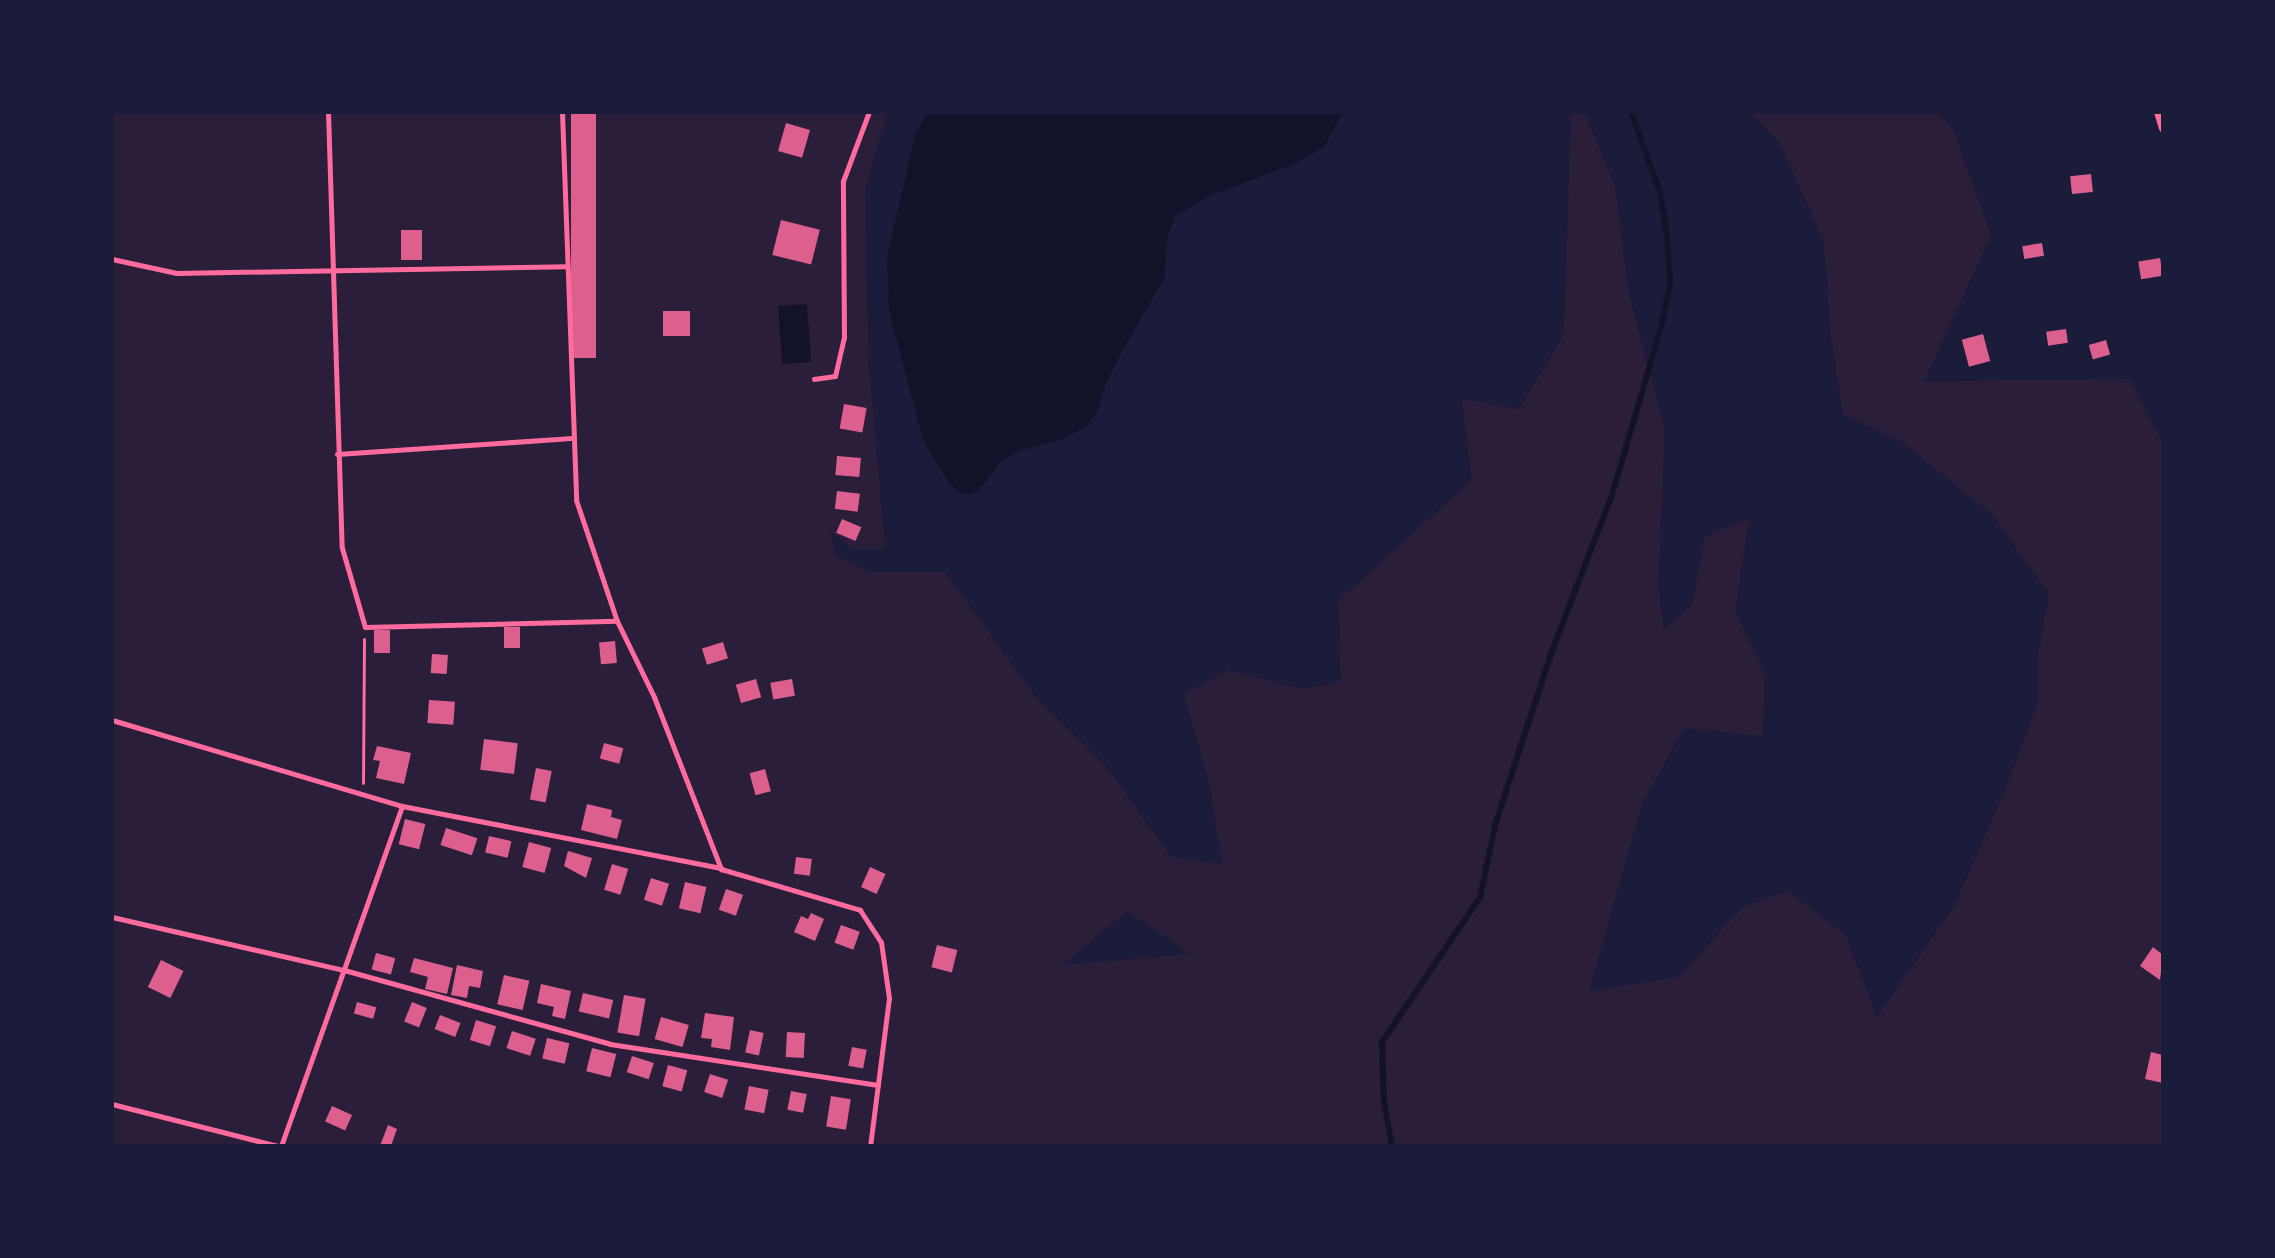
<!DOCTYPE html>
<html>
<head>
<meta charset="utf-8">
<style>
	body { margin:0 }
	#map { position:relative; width:2275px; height:1258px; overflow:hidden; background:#1b1b3a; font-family:Ubuntu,sans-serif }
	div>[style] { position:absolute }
	.green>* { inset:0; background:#2a1e3b }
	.water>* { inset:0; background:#12122b; transform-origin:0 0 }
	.stream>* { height:6px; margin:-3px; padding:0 3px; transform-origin:3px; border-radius:3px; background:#12122b }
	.building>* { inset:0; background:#dd5f8e; transform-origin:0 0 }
	.path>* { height:3px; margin:-1.5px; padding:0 1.5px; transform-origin:1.5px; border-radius:1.5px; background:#ff6b9d }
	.service>* { height:5px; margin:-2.5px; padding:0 2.5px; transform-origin:2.5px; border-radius:2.5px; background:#ff6b9d }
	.minor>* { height:8px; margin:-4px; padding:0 4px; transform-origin:4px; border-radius:4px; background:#ff6b9d }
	span { translate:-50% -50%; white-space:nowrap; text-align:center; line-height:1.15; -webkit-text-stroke:8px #1b1b3a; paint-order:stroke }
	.frame { position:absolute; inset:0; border:114px solid #1b1b3a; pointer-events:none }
</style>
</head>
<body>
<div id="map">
	<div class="green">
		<div style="clip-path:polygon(evenodd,112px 112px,887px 112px,865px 189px,868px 353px,885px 549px,852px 549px,830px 530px,835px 555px,870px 572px,945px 572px,1035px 696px,1106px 766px,1171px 857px,1222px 864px,1209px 781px,1184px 694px,1228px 670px,1302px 689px,1341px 681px,1338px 601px,1472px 480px,1462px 399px,1519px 409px,1564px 335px,1571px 112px,1584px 112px,1615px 186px,1628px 290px,1665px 431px,1658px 586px,1664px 629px,1692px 605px,1705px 537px,1749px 518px,1735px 611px,1764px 672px,1763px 736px,1684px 728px,1642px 804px,1589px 991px,1678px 977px,1743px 907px,1788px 891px,1845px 934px,1877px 1017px,1955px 905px,2008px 783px,2038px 702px,2038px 656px,2049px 594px,1991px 513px,1900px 441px,1843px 414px,1831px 337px,1824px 242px,1780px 143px,1750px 112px,1935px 112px,1952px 127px,1991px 235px,1924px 381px,2130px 379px,2163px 444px,2163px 1146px,112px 1146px,112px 112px,1128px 911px,1190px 954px,1063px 965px,1063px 964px,1128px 911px)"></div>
	</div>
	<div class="water">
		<div style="clip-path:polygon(927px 112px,1343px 112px,1324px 147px,1294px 164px,1209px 196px,1175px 216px,1167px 237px,1165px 277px,1121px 353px,1106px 383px,1096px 414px,1085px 427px,1062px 439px,1019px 451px,1001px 461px,979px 490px,970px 495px,957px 491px,947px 480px,923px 440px,889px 310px,887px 257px,915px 136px)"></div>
		<div style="left:807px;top:304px;width:58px;height:29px;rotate:86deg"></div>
	</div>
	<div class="stream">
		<div style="left:1392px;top:1146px;width:45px;rotate:-100.3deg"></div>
		<div style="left:1384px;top:1102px;width:60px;rotate:-91.9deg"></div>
		<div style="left:1382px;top:1042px;width:175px;rotate:-55.9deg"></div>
		<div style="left:1480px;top:897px;width:77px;rotate:-78deg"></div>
		<div style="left:1496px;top:822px;width:180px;rotate:-71.9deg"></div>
		<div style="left:1552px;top:651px;width:167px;rotate:-69deg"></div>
		<div style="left:1612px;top:495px;width:171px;rotate:-73.7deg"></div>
		<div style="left:1660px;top:331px;width:48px;rotate:-78deg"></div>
		<div style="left:1670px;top:284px;width:48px;rotate:-93.6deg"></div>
		<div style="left:1667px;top:236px;width:45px;rotate:-99deg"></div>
		<div style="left:1660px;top:192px;width:85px;rotate:-109.9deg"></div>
	</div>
	<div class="building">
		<div style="left:571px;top:112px;width:25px;height:246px"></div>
		<div style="left:786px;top:123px;width:25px;height:29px;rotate:16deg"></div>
		<div style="left:2091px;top:174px;width:18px;height:21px;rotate:84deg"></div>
		<div style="left:781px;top:220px;width:40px;height:36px;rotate:14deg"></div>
		<div style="left:422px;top:230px;width:30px;height:21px;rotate:90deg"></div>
		<div style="left:2042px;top:243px;width:13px;height:20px;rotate:81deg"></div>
		<div style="left:2160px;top:258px;width:18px;height:22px;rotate:81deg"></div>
		<div style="left:690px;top:311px;width:25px;height:27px;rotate:90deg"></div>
		<div style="left:2066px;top:329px;width:14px;height:20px;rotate:82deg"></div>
		<div style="left:1983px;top:334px;width:28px;height:22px;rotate:75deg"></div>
		<div style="left:2106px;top:340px;width:15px;height:18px;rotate:74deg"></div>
		<div style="left:844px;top:404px;width:23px;height:25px;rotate:10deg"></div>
		<div style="left:837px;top:456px;width:24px;height:19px;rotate:5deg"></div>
		<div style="left:837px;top:491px;width:23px;height:18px;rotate:7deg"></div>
		<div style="left:842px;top:519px;width:21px;height:15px;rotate:23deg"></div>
		<div style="left:504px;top:627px;width:16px;height:21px"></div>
		<div style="left:374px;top:630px;width:16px;height:23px"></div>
		<div style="left:615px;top:641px;width:22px;height:16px;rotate:85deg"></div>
		<div style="left:723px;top:642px;width:17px;height:22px;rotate:73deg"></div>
		<div style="left:432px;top:654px;width:16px;height:19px;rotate:4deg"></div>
		<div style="left:756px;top:679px;width:19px;height:21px;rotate:74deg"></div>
		<div style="left:792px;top:679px;width:17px;height:22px;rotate:80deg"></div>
		<div style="left:429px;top:700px;width:26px;height:23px;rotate:4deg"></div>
		<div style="left:484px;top:739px;width:34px;height:31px;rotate:7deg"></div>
		<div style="left:604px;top:743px;width:20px;height:16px;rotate:15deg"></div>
		<div style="clip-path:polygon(377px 746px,411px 753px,404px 784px,376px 778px,380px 761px,373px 760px)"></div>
		<div style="left:536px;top:768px;width:16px;height:32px;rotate:11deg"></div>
		<div style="left:765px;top:769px;width:23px;height:16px;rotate:75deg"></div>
		<div style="clip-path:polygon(587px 804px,612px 810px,611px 817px,622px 820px,617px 839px,581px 830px)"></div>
		<div style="left:405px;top:819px;width:21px;height:26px;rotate:14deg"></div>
		<div style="left:446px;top:828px;width:33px;height:18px;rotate:18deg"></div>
		<div style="left:489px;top:836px;width:23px;height:17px;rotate:13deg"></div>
		<div style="left:529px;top:842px;width:23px;height:26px;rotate:15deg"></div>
		<div style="clip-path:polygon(568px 851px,592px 858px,586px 878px,564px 866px)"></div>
		<div style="left:796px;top:857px;width:16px;height:17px;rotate:7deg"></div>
		<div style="left:612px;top:864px;width:17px;height:27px;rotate:17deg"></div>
		<div style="left:870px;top:867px;width:17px;height:22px;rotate:24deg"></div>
		<div style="left:651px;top:878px;width:19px;height:23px;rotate:18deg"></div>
		<div style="left:685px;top:882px;width:22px;height:27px;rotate:13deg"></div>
		<div style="left:726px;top:889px;width:18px;height:22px;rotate:19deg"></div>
		<div style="clip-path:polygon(811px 913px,824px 919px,815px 941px,794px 932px,801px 916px,808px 919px)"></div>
		<div style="left:841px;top:925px;width:20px;height:19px;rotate:20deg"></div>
		<div style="left:937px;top:945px;width:21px;height:23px;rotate:14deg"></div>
		<div style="clip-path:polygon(2153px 947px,2163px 955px,2160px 980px,2140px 966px)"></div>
		<div style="left:376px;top:953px;width:20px;height:17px;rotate:15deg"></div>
		<div style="clip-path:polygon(414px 958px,453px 968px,447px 994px,425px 989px,428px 977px,410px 972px)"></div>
		<div style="left:161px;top:960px;width:25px;height:30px;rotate:26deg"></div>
		<div style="clip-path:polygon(457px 965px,483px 971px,480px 988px,469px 986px,467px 998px,451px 995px)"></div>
		<div style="left:504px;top:975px;width:26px;height:30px;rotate:13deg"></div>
		<div style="clip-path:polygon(541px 984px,571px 991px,565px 1019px,552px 1016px,554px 1007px,537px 1003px)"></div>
		<div style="left:583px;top:993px;width:31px;height:19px;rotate:13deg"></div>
		<div style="left:624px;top:995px;width:22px;height:38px;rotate:10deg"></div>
		<div style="left:357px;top:1002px;width:20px;height:12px;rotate:15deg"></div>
		<div style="left:412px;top:1002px;width:16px;height:21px;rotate:22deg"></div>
		<div style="clip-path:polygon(705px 1013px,734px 1017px,730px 1050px,711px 1047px,712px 1039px,701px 1038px)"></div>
		<div style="left:440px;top:1015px;width:22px;height:15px;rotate:21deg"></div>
		<div style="left:661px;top:1017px;width:29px;height:23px;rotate:16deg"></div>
		<div style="left:476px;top:1020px;width:21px;height:21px;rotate:17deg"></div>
		<div style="left:750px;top:1030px;width:14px;height:23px;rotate:12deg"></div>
		<div style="left:512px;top:1031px;width:25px;height:18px;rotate:18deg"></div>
		<div style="left:787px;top:1032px;width:18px;height:25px;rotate:3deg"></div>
		<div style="left:547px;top:1038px;width:23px;height:21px;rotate:13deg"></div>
		<div style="left:852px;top:1047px;width:15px;height:19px;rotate:11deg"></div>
		<div style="left:592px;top:1048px;width:25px;height:24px;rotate:14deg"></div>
		<div style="clip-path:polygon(2151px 1052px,2163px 1055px,2163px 1083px,2145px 1079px)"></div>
		<div style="left:632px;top:1056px;width:23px;height:17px;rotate:18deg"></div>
		<div style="left:668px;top:1065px;width:20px;height:22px;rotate:15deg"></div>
		<div style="left:710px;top:1074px;width:19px;height:19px;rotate:18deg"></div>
		<div style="left:749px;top:1086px;width:20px;height:24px;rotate:11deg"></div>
		<div style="left:791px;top:1091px;width:16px;height:19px;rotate:11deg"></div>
		<div style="left:831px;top:1096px;width:20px;height:31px;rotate:9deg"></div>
		<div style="left:332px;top:1106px;width:22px;height:17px;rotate:24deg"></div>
		<div style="clip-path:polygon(388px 1125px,397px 1129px,391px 1146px,380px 1146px)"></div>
	</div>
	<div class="path">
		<div style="left:363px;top:783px;width:144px;rotate:-89.6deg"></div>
	</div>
	<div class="service">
		<div style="left:328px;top:112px;width:436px;rotate:88.2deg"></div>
		<div style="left:342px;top:548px;width:82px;rotate:73.8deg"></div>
		<div style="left:365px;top:627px;width:252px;rotate:-1.4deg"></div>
		<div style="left:562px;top:112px;width:388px;rotate:87.9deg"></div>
		<div style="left:576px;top:500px;width:128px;rotate:71.3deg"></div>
		<div style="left:617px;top:621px;width:85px;rotate:64deg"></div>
		<div style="left:654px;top:697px;width:185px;rotate:68.7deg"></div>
		<div style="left:721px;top:869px;width:145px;rotate:16.4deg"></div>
		<div style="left:860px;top:910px;width:38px;rotate:57deg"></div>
		<div style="left:881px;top:942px;width:57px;rotate:81.9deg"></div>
		<div style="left:889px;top:998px;width:149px;rotate:97.3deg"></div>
		<div style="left:112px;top:259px;width:66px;rotate:12.3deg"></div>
		<div style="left:176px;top:273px;width:390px;rotate:-1deg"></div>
		<div style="left:814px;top:379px;width:21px;rotate:-8deg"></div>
		<div style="left:835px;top:376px;width:39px;rotate:-77deg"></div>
		<div style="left:844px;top:338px;width:157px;rotate:-90.4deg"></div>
		<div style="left:843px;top:181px;width:74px;rotate:-69.4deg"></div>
		<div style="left:337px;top:454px;width:237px;rotate:-3.9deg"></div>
		<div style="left:112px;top:720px;width:302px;rotate:16.5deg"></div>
		<div style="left:402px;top:806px;width:325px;rotate:11deg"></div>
		<div style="left:112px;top:917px;width:238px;rotate:12.9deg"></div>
		<div style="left:344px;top:970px;width:276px;rotate:15.5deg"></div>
		<div style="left:610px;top:1044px;width:271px;rotate:8.7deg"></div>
		<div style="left:112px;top:1104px;width:171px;rotate:14.2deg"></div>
		<div style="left:281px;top:1146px;width:361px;rotate:-70.4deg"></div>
	</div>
	<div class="minor">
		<div style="left:2158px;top:112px;width:17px;rotate:73deg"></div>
	</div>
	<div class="frame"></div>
</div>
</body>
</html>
